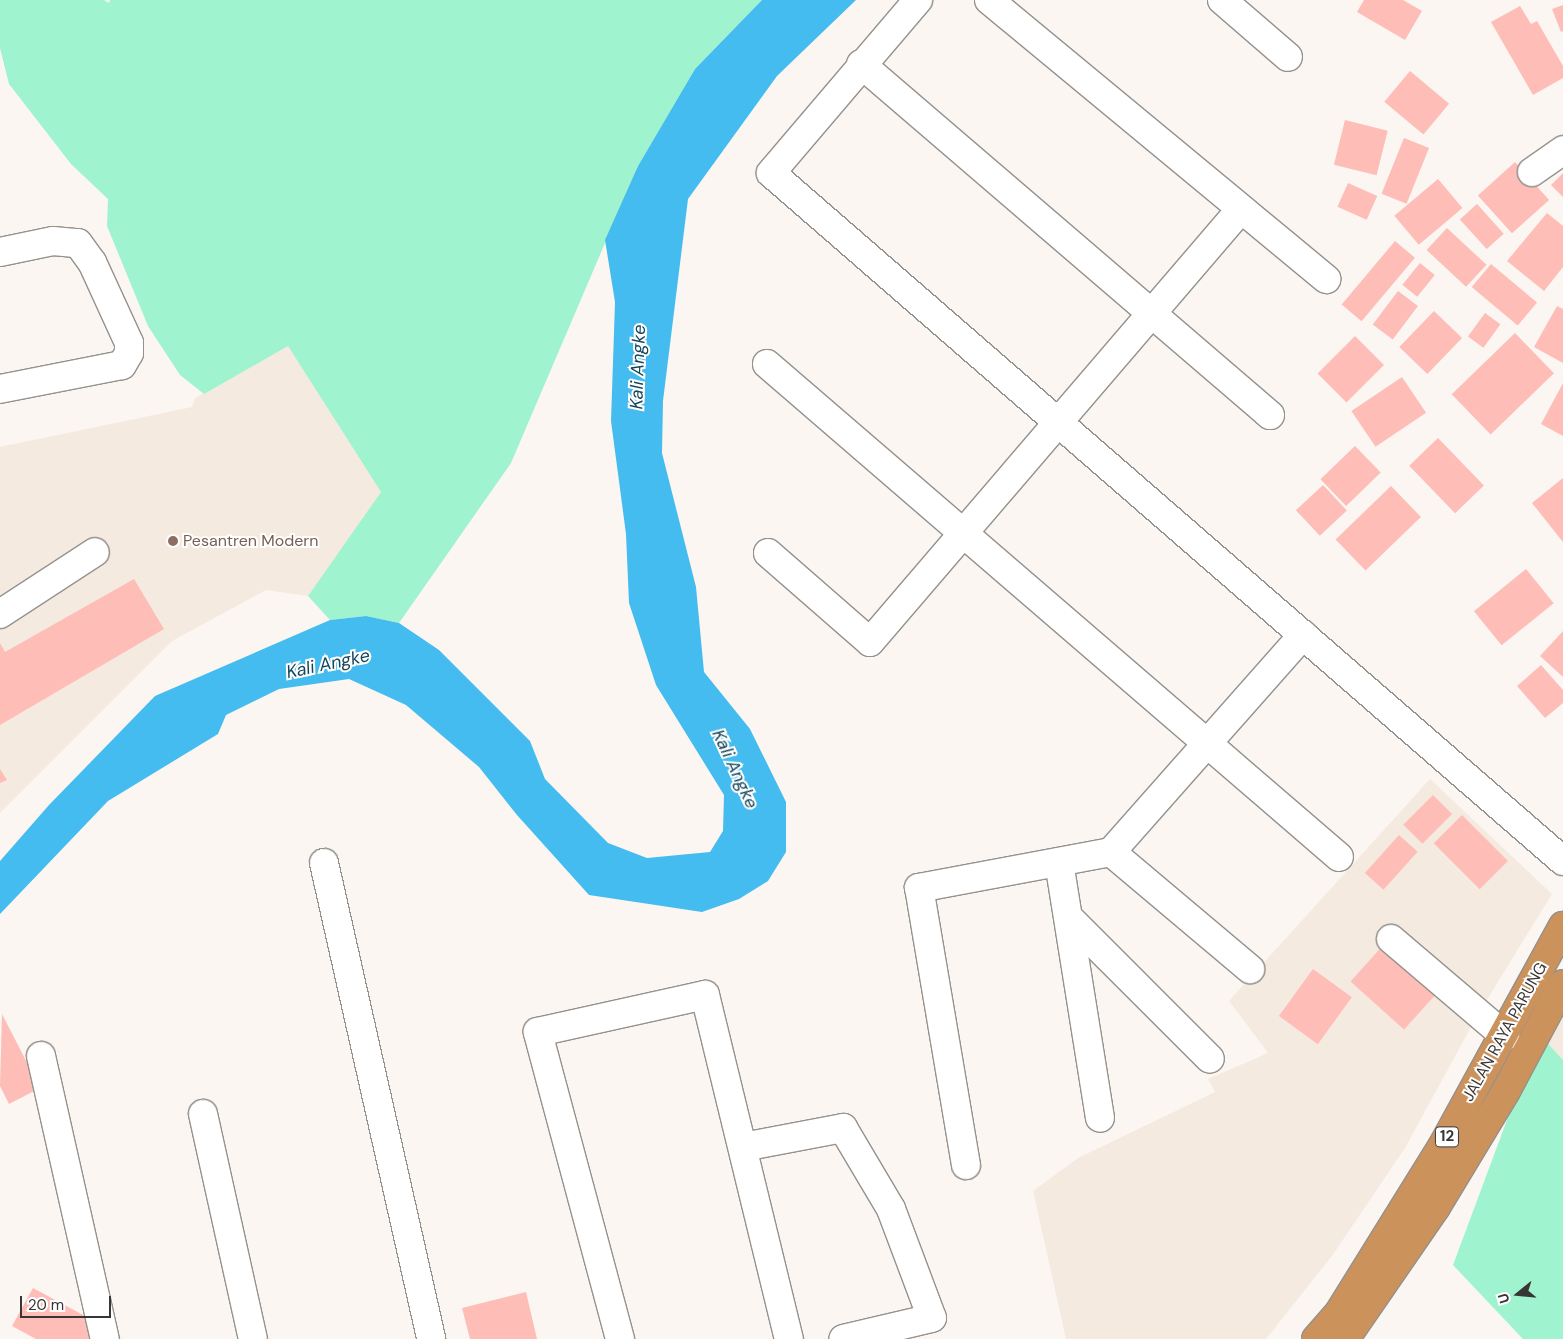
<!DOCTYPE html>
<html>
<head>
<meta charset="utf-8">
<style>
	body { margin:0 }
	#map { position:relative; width:1563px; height:1339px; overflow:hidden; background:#fbf6f2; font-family:"DM Sans",sans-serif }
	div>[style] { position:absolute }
	.built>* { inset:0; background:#f5eae0 }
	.green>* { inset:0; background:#9ff3ce }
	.water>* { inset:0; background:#44bcef }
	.building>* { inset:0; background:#febdb7; transform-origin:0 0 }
	.roads { filter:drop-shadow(1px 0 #95918c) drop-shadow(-1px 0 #95918c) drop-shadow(0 1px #95918c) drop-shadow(0 -1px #95918c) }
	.minor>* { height:28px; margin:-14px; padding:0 14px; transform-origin:14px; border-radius:14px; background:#fff }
	.trunk>* { height:28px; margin:-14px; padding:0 14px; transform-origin:14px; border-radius:14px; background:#cb925c }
	.dots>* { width:14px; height:14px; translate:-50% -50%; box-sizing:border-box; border:2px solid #fff; border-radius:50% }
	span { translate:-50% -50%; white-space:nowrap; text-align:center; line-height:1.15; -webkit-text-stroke:4px #fff; paint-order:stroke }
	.shield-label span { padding:1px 4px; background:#fff; border:1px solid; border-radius:4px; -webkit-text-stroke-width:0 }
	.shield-label { font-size:15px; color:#383635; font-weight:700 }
	.education-label { font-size:16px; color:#785e54 }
	.left { translate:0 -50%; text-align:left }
	.street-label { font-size:16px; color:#383635 }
	.water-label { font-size:18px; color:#14465b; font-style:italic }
	.north { position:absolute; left:1493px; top:1269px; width:50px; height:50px; -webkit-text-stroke:4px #fff; paint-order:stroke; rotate:253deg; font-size:14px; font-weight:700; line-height:20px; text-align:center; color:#383635 }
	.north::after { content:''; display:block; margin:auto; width:18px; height:22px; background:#383635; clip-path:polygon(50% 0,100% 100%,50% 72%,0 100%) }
	.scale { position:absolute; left:20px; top:1296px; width:91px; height:22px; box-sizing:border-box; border:2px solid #383635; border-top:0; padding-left:6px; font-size:15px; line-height:18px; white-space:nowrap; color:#383635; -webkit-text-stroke:4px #fff; paint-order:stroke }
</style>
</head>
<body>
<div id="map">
	<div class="built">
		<div style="clip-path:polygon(288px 346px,381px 492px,308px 596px,266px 590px,172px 641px,0 813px,0 447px,192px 407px,195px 398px)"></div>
		<div style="clip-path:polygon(1430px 779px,1552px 894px,1477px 1016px,1405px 1148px,1332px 1256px,1266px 1339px,1066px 1339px,1033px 1191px,1078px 1158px,1215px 1092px,1208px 1079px,1268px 1053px,1229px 1001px)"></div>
		<div style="clip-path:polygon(1563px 990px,1563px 1060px,1539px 1034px)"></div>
	</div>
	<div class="green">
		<div style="clip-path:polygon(0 0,104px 0,109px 3px,110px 0,762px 0,695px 69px,638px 166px,511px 463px,399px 623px,366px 616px,330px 620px,308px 596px,381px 492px,288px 346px,204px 394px,180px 375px,148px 326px,107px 226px,108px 199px,71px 164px,9px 84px,0 48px)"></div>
		<div style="clip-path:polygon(1539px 1034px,1563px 1060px,1563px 1339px,1523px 1339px,1453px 1265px)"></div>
	</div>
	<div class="water">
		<div style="clip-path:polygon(762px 0,856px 0,777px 76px,688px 199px,663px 401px,662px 453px,696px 587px,704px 672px,750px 729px,786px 802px,786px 852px,768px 881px,739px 899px,702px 912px,589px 895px,517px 815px,479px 767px,406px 705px,349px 679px,279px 689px,226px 715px,218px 734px,108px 801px,0 914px,0 861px,49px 805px,155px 696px,330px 620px,366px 616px,399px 623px,439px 650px,530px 741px,545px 779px,608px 843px,647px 858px,710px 852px,723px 831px,724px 795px,656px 685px,629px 603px,626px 534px,611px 421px,615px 302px,605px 240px,638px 166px,695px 69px)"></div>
	</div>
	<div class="building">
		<div style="clip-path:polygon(1364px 0,1403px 0,1422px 11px,1405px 40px,1357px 12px)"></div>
		<div style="clip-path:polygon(1563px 5px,1563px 31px,1561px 32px,1552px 9px)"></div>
		<div style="clip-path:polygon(1520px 6px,1531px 24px,1537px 21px,1563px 66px,1563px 78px,1533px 95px,1491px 22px)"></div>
		<div style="left:1410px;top:71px;width:51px;height:40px;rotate:40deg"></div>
		<div style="left:1345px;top:120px;width:44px;height:46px;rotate:14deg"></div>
		<div style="left:1404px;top:138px;width:27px;height:60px;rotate:22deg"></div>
		<div style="left:1515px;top:162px;width:51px;height:50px;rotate:48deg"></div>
		<div style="clip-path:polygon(1563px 173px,1563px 197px,1551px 185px)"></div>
		<div style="left:1438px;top:179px;width:38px;height:57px;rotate:50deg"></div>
		<div style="left:1348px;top:183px;width:32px;height:26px;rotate:24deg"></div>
		<div style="left:1477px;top:204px;width:40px;height:23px;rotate:48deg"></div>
		<div style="clip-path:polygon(1547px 213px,1563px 226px,1563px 267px,1544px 291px,1507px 261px)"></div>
		<div style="left:1447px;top:228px;width:54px;height:30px;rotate:43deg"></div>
		<div style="left:1395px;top:241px;width:26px;height:83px;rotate:40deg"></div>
		<div style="left:1420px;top:263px;width:19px;height:28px;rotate:39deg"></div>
		<div style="left:1491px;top:264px;width:60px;height:30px;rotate:40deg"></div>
		<div style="left:1398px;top:291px;width:25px;height:42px;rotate:37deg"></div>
		<div style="clip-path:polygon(1557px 306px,1563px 309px,1563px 363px,1534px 347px)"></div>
		<div style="left:1434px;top:311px;width:39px;height:50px;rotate:44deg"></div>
		<div style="left:1485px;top:313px;width:19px;height:29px;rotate:36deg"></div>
		<div style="left:1515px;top:333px;width:56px;height:88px;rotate:46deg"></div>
		<div style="left:1355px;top:336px;width:41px;height:53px;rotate:45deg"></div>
		<div style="left:1402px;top:377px;width:43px;height:61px;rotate:56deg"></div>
		<div style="clip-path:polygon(1563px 383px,1563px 436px,1541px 424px)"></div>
		<div style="left:1438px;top:438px;width:66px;height:40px;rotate:46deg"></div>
		<div style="left:1355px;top:446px;width:37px;height:48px;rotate:46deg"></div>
		<div style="clip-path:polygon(1563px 478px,1563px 542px,1532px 503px)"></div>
		<div style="left:1323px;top:485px;width:35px;height:37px;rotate:47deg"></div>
		<div style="left:1391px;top:486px;width:43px;height:77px;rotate:46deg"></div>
		<div style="left:1526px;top:569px;width:44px;height:67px;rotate:51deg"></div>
		<div style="clip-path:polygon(134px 579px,164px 629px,0 725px,0 643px,5px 652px)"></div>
		<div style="clip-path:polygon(1563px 631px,1563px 677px,1540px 656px)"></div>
		<div style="clip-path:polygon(1541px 665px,1563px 690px,1563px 703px,1545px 718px,1517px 686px)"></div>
		<div style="clip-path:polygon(0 769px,7px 780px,0 783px)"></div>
		<div style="left:1433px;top:795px;width:27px;height:42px;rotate:45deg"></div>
		<div style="left:1462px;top:815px;width:65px;height:40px;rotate:45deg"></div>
		<div style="left:1399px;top:835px;width:25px;height:51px;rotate:42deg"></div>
		<div style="left:1386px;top:942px;width:72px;height:53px;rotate:42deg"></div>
		<div style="left:1313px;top:969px;width:48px;height:58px;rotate:36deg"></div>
		<div style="clip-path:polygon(2px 1014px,40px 1088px,9px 1104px,0 1086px)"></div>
		<div style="clip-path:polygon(33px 1288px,98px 1323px,89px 1339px,36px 1339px,12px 1326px)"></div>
		<div style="clip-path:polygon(526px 1292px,537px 1339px,470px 1339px,462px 1308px)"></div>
	</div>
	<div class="roads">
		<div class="minor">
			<div style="left:918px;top:0;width:227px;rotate:130.4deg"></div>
			<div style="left:771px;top:173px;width:1049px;rotate:40.98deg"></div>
			<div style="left:989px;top:0;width:438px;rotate:39.6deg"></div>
			<div style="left:1222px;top:0;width:87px;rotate:40.8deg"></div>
			<div style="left:861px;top:64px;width:539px;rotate:40.64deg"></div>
			<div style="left:1532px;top:172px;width:38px;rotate:-35deg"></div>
			<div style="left:0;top:252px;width:54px;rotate:-11.7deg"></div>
			<div style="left:53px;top:241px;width:25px;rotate:5deg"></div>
			<div style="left:78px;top:243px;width:24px;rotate:54deg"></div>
			<div style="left:92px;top:262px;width:89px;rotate:65.4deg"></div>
			<div style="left:129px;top:343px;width:10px;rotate:90deg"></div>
			<div style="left:129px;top:353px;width:14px;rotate:120deg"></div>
			<div style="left:122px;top:365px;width:124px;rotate:168.9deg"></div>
			<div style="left:767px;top:364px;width:755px;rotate:40.76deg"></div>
			<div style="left:768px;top:553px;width:135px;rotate:41.1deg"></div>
			<div style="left:870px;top:642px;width:570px;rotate:-49.41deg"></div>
			<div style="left:0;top:614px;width:113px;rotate:-33.1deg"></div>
			<div style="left:1111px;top:852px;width:182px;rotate:40.1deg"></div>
			<div style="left:1059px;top:862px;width:259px;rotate:80.9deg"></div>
			<div style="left:324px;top:863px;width:488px;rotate:77.3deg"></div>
			<div style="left:1069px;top:918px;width:199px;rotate:45deg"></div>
			<div style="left:1391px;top:939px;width:150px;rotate:40.4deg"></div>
			<div style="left:41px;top:1056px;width:290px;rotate:77.3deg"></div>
			<div style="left:203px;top:1114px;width:230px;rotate:77.5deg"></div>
			<div style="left:743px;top:1147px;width:102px;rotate:-10.8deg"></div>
			<div style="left:843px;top:1128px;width:94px;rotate:59.3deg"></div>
			<div style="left:891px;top:1209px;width:116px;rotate:69.4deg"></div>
			<div style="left:932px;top:1318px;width:91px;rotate:166.7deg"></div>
			<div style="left:966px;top:1165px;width:281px;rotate:-99.6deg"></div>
			<div style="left:919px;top:888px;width:195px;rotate:-10.6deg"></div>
			<div style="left:1111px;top:852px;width:290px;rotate:-48.5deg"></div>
			<div style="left:620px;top:1339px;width:318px;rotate:-105deg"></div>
			<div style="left:538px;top:1032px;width:171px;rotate:-12.5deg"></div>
			<div style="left:705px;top:995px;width:354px;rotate:76.3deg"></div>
		</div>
		<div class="trunk">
			<div style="left:1316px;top:1339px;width:37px;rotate:-49deg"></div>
			<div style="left:1340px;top:1311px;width:195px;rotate:-58.2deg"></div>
			<div style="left:1443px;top:1145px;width:250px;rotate:-61.3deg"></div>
			<div style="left:1345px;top:1339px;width:160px;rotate:-55.4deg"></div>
			<div style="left:1436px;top:1207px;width:135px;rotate:-58.9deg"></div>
			<div style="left:1506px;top:1091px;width:121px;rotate:-62deg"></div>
		</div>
	</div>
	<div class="dots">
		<div style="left:173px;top:541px;background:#8d6e63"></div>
	</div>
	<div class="shield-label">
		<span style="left:1447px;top:1137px">12</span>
	</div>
	<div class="education-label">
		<span class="left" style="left:183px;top:541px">Pesantren Modern</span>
	</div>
	<div class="street-label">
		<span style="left:1505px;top:1032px;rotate:-61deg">JALAN RAYA PARUNG</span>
	</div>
	<div class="water-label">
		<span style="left:638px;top:367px;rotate:-88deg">Kali Angke</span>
		<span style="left:328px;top:664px;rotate:-12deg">Kali Angke</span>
		<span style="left:735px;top:769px;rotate:65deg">Kali Angke</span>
	</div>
	<div class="north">U</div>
	<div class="scale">20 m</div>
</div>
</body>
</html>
